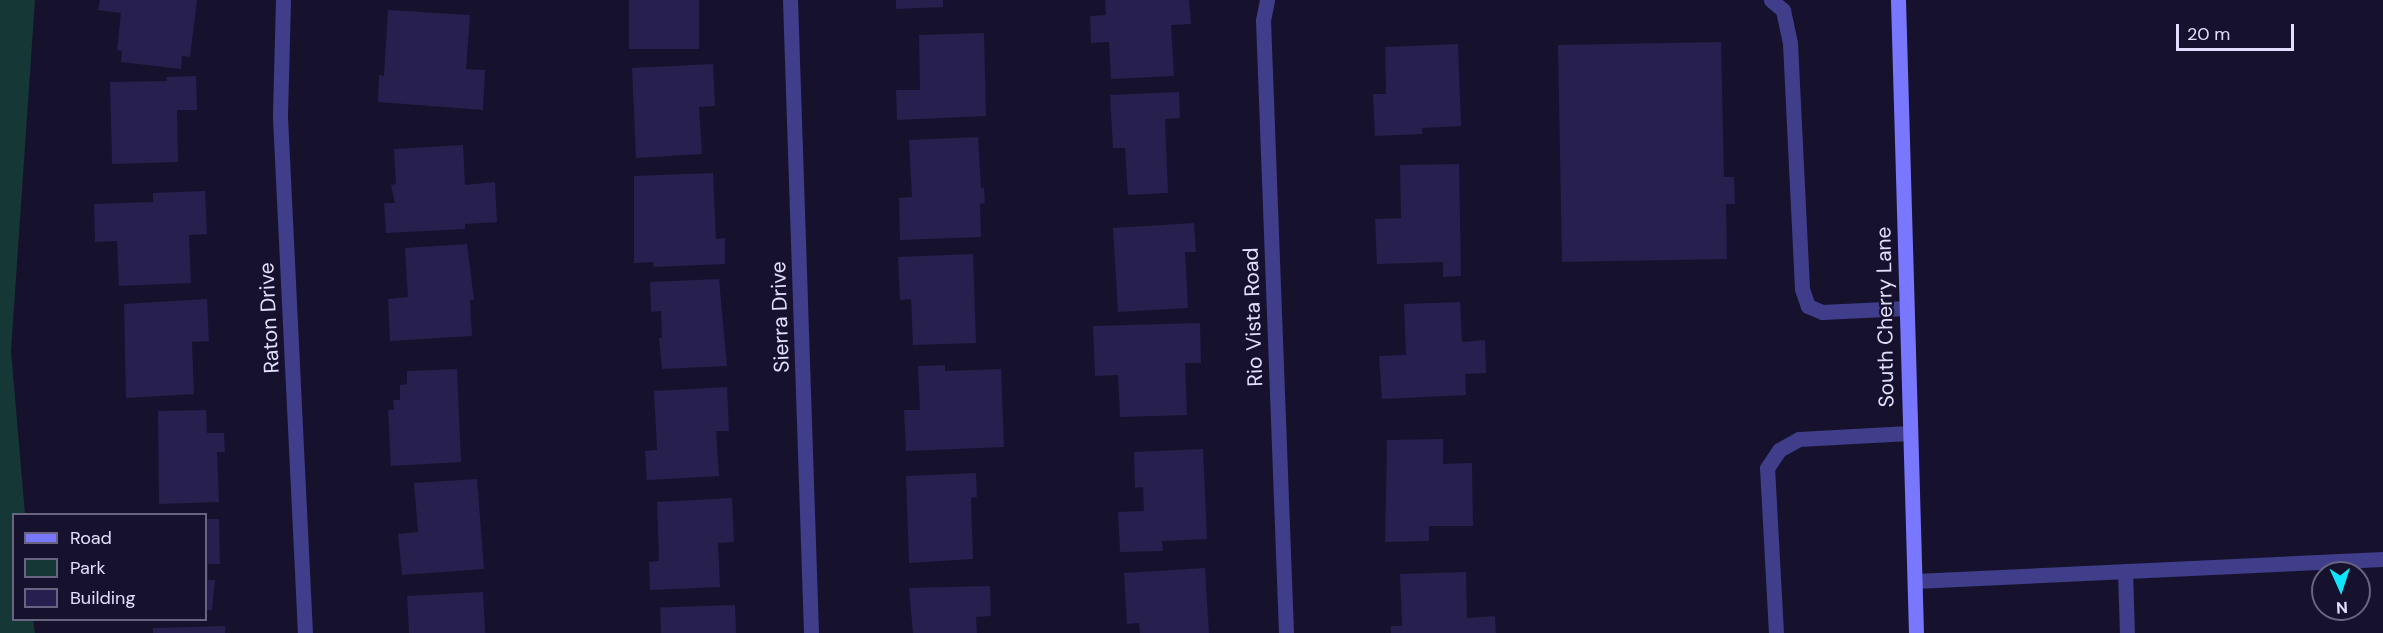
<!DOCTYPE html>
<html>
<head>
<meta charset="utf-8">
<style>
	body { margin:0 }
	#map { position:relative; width:2383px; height:633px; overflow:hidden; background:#16122d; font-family:"DM Sans",sans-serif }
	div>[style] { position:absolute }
	.green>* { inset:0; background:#153735 }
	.building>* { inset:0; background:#271f4d; transform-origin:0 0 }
	.lane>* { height:15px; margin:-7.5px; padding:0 7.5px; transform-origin:7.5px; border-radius:7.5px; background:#403e8b }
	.street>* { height:15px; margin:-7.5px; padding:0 7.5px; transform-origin:7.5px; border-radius:7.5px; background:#403e8b }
	.secondary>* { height:15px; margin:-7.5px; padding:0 7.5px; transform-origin:7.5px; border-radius:7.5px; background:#7977fd }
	span { translate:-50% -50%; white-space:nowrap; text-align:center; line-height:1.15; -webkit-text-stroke:4.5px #16122d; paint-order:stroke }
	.street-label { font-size:21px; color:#e2dffe }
	.legend { position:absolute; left:12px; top:513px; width:195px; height:108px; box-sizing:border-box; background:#16122d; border:2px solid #686481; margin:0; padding:8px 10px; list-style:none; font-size:18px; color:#e2dffe }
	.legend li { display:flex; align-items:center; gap:12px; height:30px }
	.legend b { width:30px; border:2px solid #686481 }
	.north { position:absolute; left:2311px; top:561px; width:60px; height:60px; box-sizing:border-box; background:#16122d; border:2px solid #686481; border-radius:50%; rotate:177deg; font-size:16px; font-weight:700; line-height:24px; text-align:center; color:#e2dffe }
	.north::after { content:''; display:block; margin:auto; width:21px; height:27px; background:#0ee6fb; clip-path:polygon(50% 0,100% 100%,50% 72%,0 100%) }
	.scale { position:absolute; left:2176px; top:24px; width:118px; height:27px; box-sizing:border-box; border:3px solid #e2dffe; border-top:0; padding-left:8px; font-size:18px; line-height:21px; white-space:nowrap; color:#e2dffe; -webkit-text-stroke:4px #16122d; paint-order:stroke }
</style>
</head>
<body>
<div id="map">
	<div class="green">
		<div style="clip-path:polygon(0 0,35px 0,11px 351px,25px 514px,14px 514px,14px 620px,33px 620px,35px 633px,0 633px)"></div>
	</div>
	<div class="building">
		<div style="clip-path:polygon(100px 0,197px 0,190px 57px,182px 56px,181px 69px,121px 62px,122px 51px,117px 50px,121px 13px,98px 10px)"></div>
		<div style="left:629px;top:0;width:70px;height:49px"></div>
		<div style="clip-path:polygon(896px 0,943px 0,943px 7px,896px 9px)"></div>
		<div style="clip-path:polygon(1105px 0,1189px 0,1191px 24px,1171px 25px,1174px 76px,1111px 79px,1109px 42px,1091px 43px,1090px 16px,1106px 15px)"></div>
		<div style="clip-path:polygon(388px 10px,470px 15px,466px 69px,485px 70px,483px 110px,378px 102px,379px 75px,384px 76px)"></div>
		<div style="clip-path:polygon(984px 33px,986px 116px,897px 120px,896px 90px,920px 90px,919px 35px)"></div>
		<div style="clip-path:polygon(1721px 42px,1724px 177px,1734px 177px,1735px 204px,1726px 204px,1727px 259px,1562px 262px,1558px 45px)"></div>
		<div style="clip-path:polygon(1458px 44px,1461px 126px,1422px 128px,1423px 134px,1375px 136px,1373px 94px,1386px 94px,1385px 47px)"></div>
		<div style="clip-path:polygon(713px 64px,715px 106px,699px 107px,702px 154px,636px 158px,632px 68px)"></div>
		<div style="clip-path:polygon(196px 76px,197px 110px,177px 110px,178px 162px,112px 164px,110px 82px,167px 81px,166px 77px)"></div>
		<div style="clip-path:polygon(1179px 92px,1180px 118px,1165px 119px,1168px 193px,1128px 195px,1125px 148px,1113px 148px,1110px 95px)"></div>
		<div style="clip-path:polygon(978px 137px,981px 188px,984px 188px,985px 203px,980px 204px,981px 237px,900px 240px,899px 198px,912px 197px,909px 140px)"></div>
		<div style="clip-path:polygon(463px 145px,465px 185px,495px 182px,497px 222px,465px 224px,465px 229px,386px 233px,384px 203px,395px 203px,391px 185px,396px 184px,394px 149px)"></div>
		<div style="clip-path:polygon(1459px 164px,1461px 276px,1443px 277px,1443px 262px,1377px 264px,1375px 219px,1401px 218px,1400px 165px)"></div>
		<div style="clip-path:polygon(713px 173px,716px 239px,725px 238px,725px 264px,654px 267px,653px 262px,634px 263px,634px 176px)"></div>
		<div style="clip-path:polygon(205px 191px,207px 234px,189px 235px,191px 283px,119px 286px,117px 241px,95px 242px,94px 204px,153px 202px,153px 193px)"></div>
		<div style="clip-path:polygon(1194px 223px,1196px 252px,1185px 252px,1188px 308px,1118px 312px,1113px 228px)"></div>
		<div style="clip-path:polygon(467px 244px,474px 300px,470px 300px,472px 336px,390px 341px,388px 299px,408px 297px,405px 248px)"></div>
		<div style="clip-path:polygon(973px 254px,976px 343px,913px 345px,911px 299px,900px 300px,898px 257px)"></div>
		<div style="clip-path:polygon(719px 279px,727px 366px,662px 369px,659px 338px,662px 338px,661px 311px,651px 312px,650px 282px)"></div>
		<div style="clip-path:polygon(207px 299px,209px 341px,192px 342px,194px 394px,126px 398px,124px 304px)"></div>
		<div style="clip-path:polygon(1460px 302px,1462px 342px,1485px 340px,1486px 373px,1465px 374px,1466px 395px,1382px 399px,1379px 356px,1406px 355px,1404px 304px)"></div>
		<div style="clip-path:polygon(1200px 323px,1201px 363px,1185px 363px,1187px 415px,1120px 417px,1118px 375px,1095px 376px,1093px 326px)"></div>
		<div style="clip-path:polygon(945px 365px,945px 371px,1001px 369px,1004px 447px,906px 451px,904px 410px,920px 410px,918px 366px)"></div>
		<div style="clip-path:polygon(457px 369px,461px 462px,391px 466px,388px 410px,394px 410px,393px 400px,400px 400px,400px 385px,407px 384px,407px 371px)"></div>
		<div style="clip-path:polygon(727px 387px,729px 431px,716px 431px,719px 476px,647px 480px,645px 451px,657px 450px,654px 391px)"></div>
		<div style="clip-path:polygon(206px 410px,207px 433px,224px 433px,225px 452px,217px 452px,219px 502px,159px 504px,158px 411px)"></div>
		<div style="clip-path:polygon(1443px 439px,1443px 464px,1472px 463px,1473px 526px,1429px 526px,1429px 541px,1385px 542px,1387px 440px)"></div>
		<div style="clip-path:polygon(1203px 449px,1207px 539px,1162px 541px,1163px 551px,1120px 552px,1118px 512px,1144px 511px,1143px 487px,1135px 488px,1134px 452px)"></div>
		<div style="clip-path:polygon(976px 473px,977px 497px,971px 498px,973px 559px,909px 563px,906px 476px)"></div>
		<div style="clip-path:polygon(477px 479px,484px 569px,402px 575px,398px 534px,418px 532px,414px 483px)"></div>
		<div style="clip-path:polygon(732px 498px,734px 542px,718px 543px,720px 587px,650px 590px,649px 562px,659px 561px,657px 502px)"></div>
		<div style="clip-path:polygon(206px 519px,219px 519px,220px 564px,208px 564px,208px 580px,215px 580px,212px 610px,206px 610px)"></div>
		<div style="clip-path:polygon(1205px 568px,1209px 633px,1140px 633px,1139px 623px,1127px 624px,1124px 573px)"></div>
		<div style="clip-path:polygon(1466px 572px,1467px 618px,1495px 616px,1496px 633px,1391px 633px,1391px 626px,1402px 626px,1400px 574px)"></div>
		<div style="clip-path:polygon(990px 586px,991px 616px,976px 617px,977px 633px,913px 633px,909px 588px)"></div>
		<div style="left:483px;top:592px;width:41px;height:76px;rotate:87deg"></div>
		<div style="left:735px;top:605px;width:28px;height:75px;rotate:88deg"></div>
		<div style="clip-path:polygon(225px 626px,225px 633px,153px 633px,153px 628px)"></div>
	</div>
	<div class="lane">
		<div style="left:1771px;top:0;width:16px;rotate:40deg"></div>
		<div style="left:1783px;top:10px;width:34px;rotate:78deg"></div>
		<div style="left:1790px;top:43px;width:246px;rotate:87.2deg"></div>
		<div style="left:1802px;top:289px;width:18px;rotate:71deg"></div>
		<div style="left:1808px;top:306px;width:15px;rotate:23deg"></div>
		<div style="left:1822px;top:312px;width:84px;rotate:-2.7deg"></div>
		<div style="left:2125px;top:571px;width:62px;rotate:88.2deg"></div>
		<div style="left:1915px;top:581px;width:469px;rotate:-2.7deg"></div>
		<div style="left:1776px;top:633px;width:165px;rotate:-93.1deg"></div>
		<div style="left:1767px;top:468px;width:22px;rotate:-56deg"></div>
		<div style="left:1779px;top:450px;width:23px;rotate:-29deg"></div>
		<div style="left:1799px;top:439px;width:110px;rotate:-3.1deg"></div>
	</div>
	<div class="street">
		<div style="left:283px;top:0;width:117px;rotate:91.5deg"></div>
		<div style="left:280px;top:117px;width:517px;rotate:87.23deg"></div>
		<div style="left:790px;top:0;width:633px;rotate:88.1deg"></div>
		<div style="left:1267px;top:0;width:20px;rotate:101deg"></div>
		<div style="left:1263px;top:20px;width:613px;rotate:87.85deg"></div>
	</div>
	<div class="secondary">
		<div style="left:1898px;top:0;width:633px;rotate:88.37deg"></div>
	</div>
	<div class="street-label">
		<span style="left:780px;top:317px;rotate:-92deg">Sierra Drive</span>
		<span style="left:1253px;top:317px;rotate:-92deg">Rio Vista Road</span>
		<span style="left:1885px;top:317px;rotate:-91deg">South Cherry Lane</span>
		<span style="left:269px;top:318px;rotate:-93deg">Raton Drive</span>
	</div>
	<ul class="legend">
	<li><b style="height:8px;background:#7977fd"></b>Road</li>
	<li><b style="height:16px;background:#153735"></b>Park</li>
	<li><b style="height:16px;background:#271f4d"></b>Building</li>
	</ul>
	<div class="north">N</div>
	<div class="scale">20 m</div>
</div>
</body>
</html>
